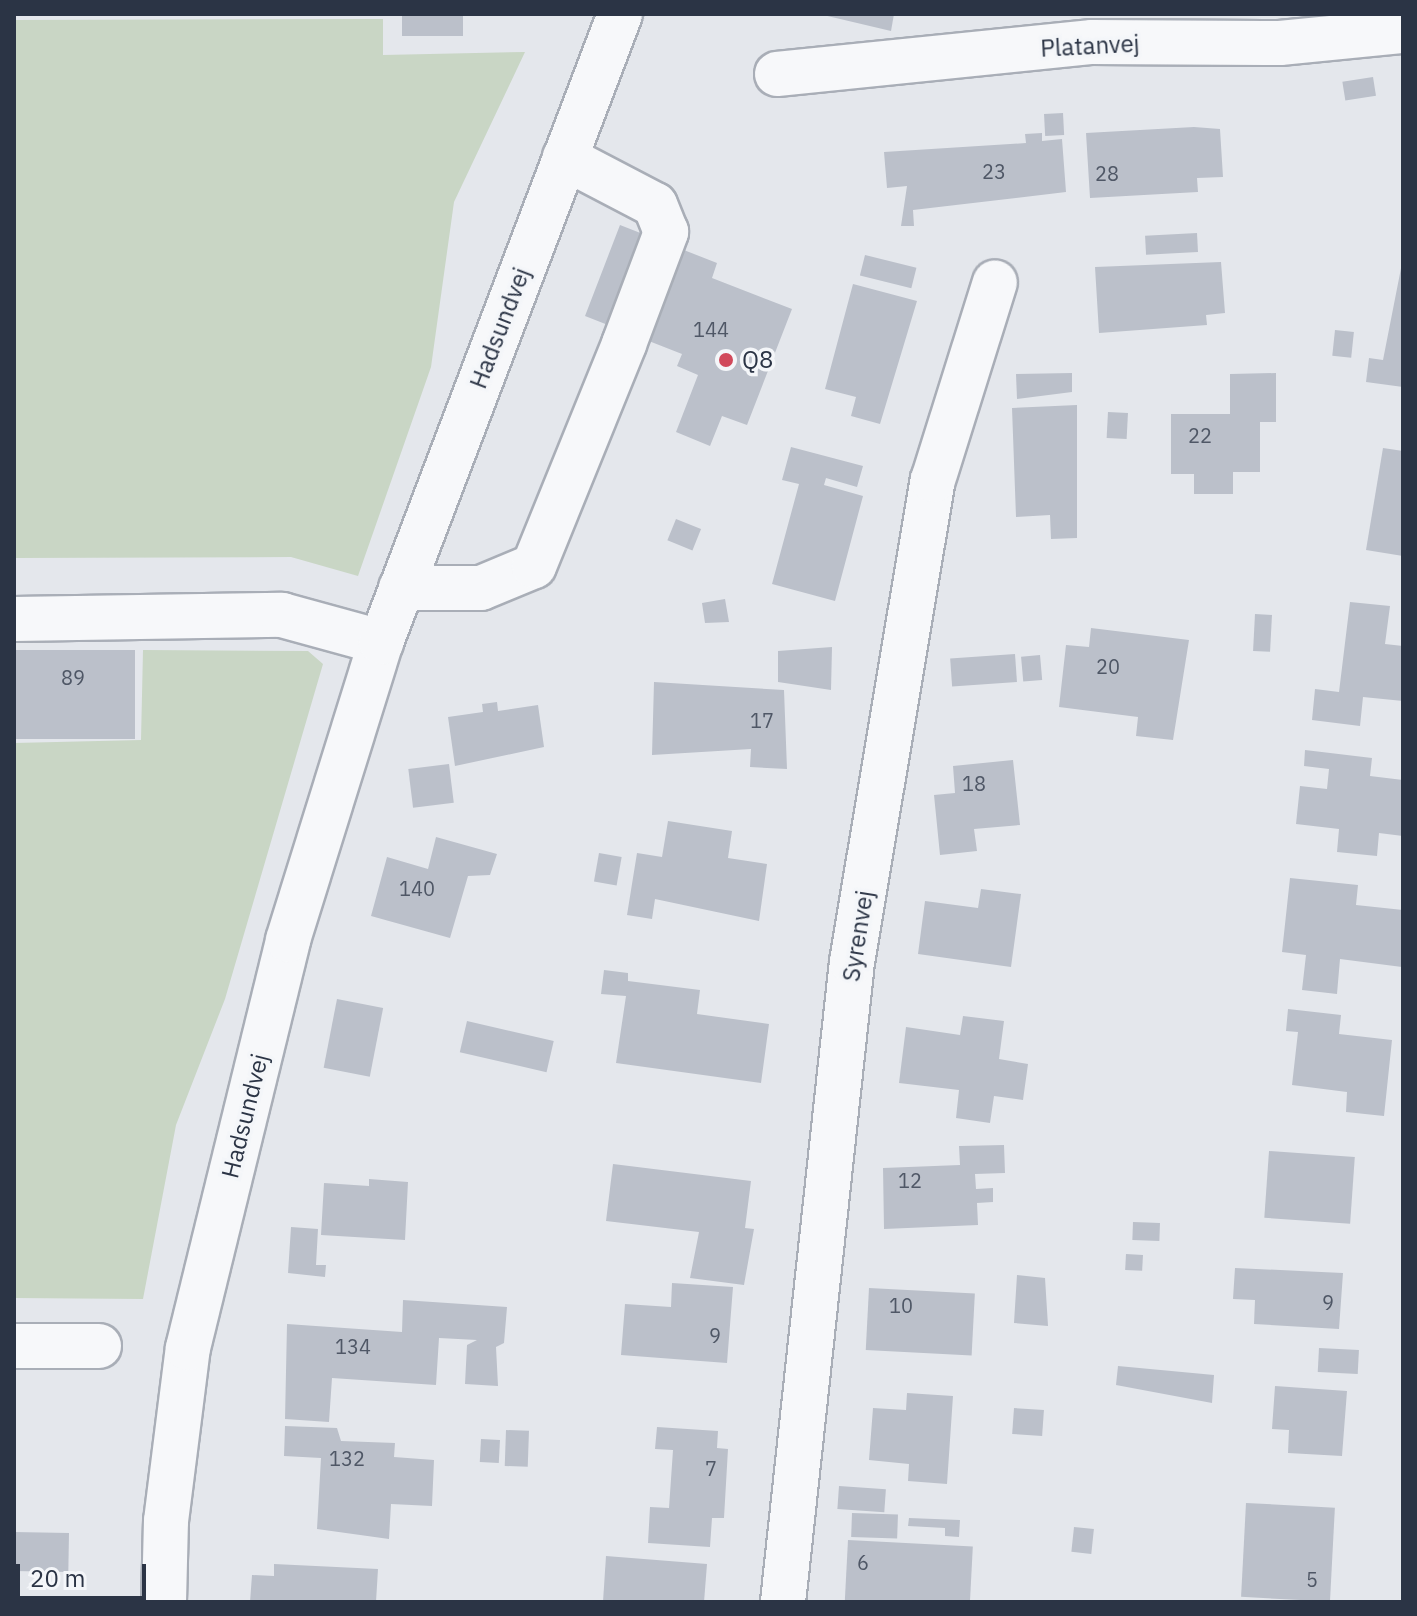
<!DOCTYPE html>
<html>
<head>
<meta charset="utf-8">
<style>
	body { margin:0 }
	#map { position:relative; width:1417px; height:1616px; overflow:hidden; background:#e4e7ec; font-family:"IBM Plex Sans",sans-serif }
	div>[style] { position:absolute }
	.green>* { inset:0; background:#c9d6c5 }
	.building>* { inset:0; background:#bbc0ca; transform-origin:0 0 }
	.roads { filter:drop-shadow(2px 0 #a9aeb7) drop-shadow(-2px 0 #a9aeb7) drop-shadow(0 2px #a9aeb7) drop-shadow(0 -2px #a9aeb7) }
	.minor>* { height:44px; margin:-22px; padding:0 22px; transform-origin:22px; border-radius:22px; background:#f7f8fa }
	.dots>* { width:22px; height:22px; translate:-50% -50%; box-sizing:border-box; border:4px solid #f4f6f9; border-radius:50% }
	span { translate:-50% -50%; white-space:nowrap; text-align:center; line-height:1.15; -webkit-text-stroke:7px #f4f6f9; paint-order:stroke }
	.number-label { font-size:20px; color:#4f5766 }
	.number-label span { -webkit-text-stroke-width:0 }
	.street-label { font-size:24px; color:#2b3445 }
	.poi-label { font-size:24px; color:#2b3445 }
	.left { translate:0 -50%; text-align:left }
	.frame { position:absolute; inset:0; border:16px solid #2b3445; pointer-events:none }
	.scale { position:absolute; left:16px; top:1564px; width:130px; height:36px; box-sizing:border-box; border:4px solid #2b3445; border-top:0; padding-left:10px; font-size:24px; line-height:28px; white-space:nowrap; color:#2b3445; -webkit-text-stroke:6px #f4f6f9; paint-order:stroke }
</style>
</head>
<body>
<div id="map">
	<div class="green">
		<div style="clip-path:polygon(383px 19px,383px 55px,525px 52px,454px 202px,431px 367px,358px 576px,291px 557px,14px 558px,14px 20px)"></div>
		<div style="clip-path:polygon(143px 650px,308px 651px,323px 664px,225px 999px,176px 1125px,143px 1299px,14px 1298px,14px 743px,141px 740px)"></div>
	</div>
	<div class="building">
		<div style="left:402px;top:14px;width:61px;height:22px"></div>
		<div style="clip-path:polygon(819px 14px,894px 14px,891px 31px)"></div>
		<div style="left:1373px;top:77px;width:19px;height:31px;rotate:81deg"></div>
		<div style="left:1063px;top:113px;width:22px;height:19px;rotate:87deg"></div>
		<div style="clip-path:polygon(1194px 127px,1220px 129px,1223px 177px,1197px 178px,1198px 192px,1090px 198px,1086px 133px)"></div>
		<div style="clip-path:polygon(1042px 133px,1042px 141px,1062px 139px,1066px 192px,913px 210px,914px 226px,901px 226px,907px 186px,887px 188px,884px 152px,1026px 143px,1025px 134px)"></div>
		<div style="clip-path:polygon(620px 225px,717px 263px,712px 278px,792px 309px,747px 425px,722px 416px,710px 446px,676px 432px,698px 375px,677px 366px,682px 354px,585px 316px)"></div>
		<div style="left:1197px;top:233px;width:19px;height:52px;rotate:87deg"></div>
		<div style="left:865px;top:255px;width:53px;height:21px;rotate:14deg"></div>
		<div style="clip-path:polygon(1403px 258px,1403px 387px,1366px 382px,1369px 358px,1383px 360px)"></div>
		<div style="clip-path:polygon(1221px 262px,1225px 313px,1206px 315px,1207px 325px,1099px 333px,1095px 267px)"></div>
		<div style="clip-path:polygon(853px 284px,917px 301px,880px 424px,851px 416px,856px 397px,825px 389px)"></div>
		<div style="left:1335px;top:330px;width:19px;height:26px;rotate:6deg"></div>
		<div style="clip-path:polygon(1072px 373px,1072px 392px,1017px 399px,1016px 374px)"></div>
		<div style="clip-path:polygon(1276px 373px,1276px 422px,1260px 422px,1260px 472px,1233px 472px,1233px 494px,1194px 494px,1194px 474px,1171px 474px,1171px 414px,1230px 414px,1230px 374px)"></div>
		<div style="clip-path:polygon(1077px 405px,1077px 538px,1051px 539px,1050px 515px,1016px 517px,1012px 408px)"></div>
		<div style="left:1108px;top:412px;width:20px;height:26px;rotate:3deg"></div>
		<div style="clip-path:polygon(791px 447px,863px 466px,857px 487px,826px 478px,824px 485px,863px 496px,835px 601px,772px 584px,799px 484px,782px 480px)"></div>
		<div style="clip-path:polygon(1383px 448px,1403px 451px,1403px 556px,1366px 550px)"></div>
		<div style="left:676px;top:519px;width:27px;height:23px;rotate:22deg"></div>
		<div style="clip-path:polygon(725px 599px,729px 622px,705px 623px,702px 603px)"></div>
		<div style="clip-path:polygon(1350px 602px,1390px 606px,1385px 644px,1403px 646px,1403px 701px,1363px 697px,1360px 726px,1312px 720px,1315px 689px,1339px 692px)"></div>
		<div style="left:1255px;top:614px;width:17px;height:37px;rotate:3deg"></div>
		<div style="clip-path:polygon(1091px 628px,1189px 640px,1173px 740px,1136px 736px,1138px 717px,1059px 707px,1066px 645px,1089px 647px)"></div>
		<div style="clip-path:polygon(832px 647px,831px 690px,778px 682px,778px 651px)"></div>
		<div style="left:14px;top:650px;width:121px;height:89px"></div>
		<div style="left:1015px;top:654px;width:28px;height:65px;rotate:86deg"></div>
		<div style="left:1040px;top:655px;width:25px;height:19px;rotate:85deg"></div>
		<div style="clip-path:polygon(654px 682px,784px 690px,787px 769px,750px 767px,751px 749px,652px 755px)"></div>
		<div style="clip-path:polygon(497px 702px,498px 711px,538px 705px,544px 747px,455px 766px,448px 717px,483px 712px,482px 704px)"></div>
		<div style="clip-path:polygon(1305px 750px,1372px 758px,1370px 776px,1403px 780px,1403px 836px,1379px 833px,1377px 856px,1337px 852px,1339px 829px,1296px 824px,1300px 786px,1327px 789px,1329px 769px,1304px 766px)"></div>
		<div style="clip-path:polygon(1013px 760px,1020px 825px,974px 829px,977px 851px,940px 855px,934px 795px,955px 793px,953px 766px)"></div>
		<div style="left:449px;top:764px;width:39px;height:41px;rotate:83deg"></div>
		<div style="clip-path:polygon(668px 821px,732px 831px,728px 858px,767px 864px,759px 921px,655px 899px,652px 919px,627px 915px,637px 853px,662px 857px)"></div>
		<div style="clip-path:polygon(436px 837px,497px 854px,490px 875px,468px 876px,450px 938px,371px 916px,387px 857px,428px 869px)"></div>
		<div style="left:599px;top:853px;width:23px;height:29px;rotate:10deg"></div>
		<div style="clip-path:polygon(1290px 878px,1358px 885px,1356px 905px,1403px 910px,1402px 967px,1340px 959px,1337px 994px,1302px 990px,1306px 955px,1282px 952px)"></div>
		<div style="clip-path:polygon(981px 889px,1021px 894px,1011px 967px,918px 954px,925px 901px,978px 908px)"></div>
		<div style="clip-path:polygon(604px 970px,628px 973px,628px 981px,700px 990px,697px 1014px,769px 1024px,761px 1083px,616px 1063px,626px 996px,601px 994px)"></div>
		<div style="left:337px;top:999px;width:47px;height:70px;rotate:11deg"></div>
		<div style="clip-path:polygon(1288px 1009px,1341px 1015px,1339px 1034px,1392px 1040px,1384px 1116px,1346px 1112px,1347px 1092px,1292px 1085px,1298px 1032px,1286px 1031px)"></div>
		<div style="clip-path:polygon(963px 1016px,1004px 1021px,999px 1059px,1028px 1064px,1023px 1100px,994px 1096px,990px 1123px,956px 1118px,959px 1090px,899px 1083px,906px 1027px,960px 1035px)"></div>
		<div style="left:467px;top:1021px;width:89px;height:32px;rotate:13deg"></div>
		<div style="clip-path:polygon(1004px 1145px,1005px 1173px,975px 1174px,976px 1189px,993px 1188px,993px 1202px,977px 1203px,978px 1225px,884px 1229px,883px 1168px,960px 1165px,959px 1146px)"></div>
		<div style="left:1269px;top:1151px;width:86px;height:67px;rotate:4deg"></div>
		<div style="clip-path:polygon(613px 1164px,751px 1181px,745px 1228px,754px 1229px,744px 1285px,690px 1278px,699px 1232px,606px 1221px)"></div>
		<div style="clip-path:polygon(369px 1179px,408px 1182px,405px 1240px,321px 1235px,324px 1183px,369px 1186px)"></div>
		<div style="left:1133px;top:1222px;width:27px;height:18px;rotate:2deg"></div>
		<div style="clip-path:polygon(291px 1227px,318px 1229px,316px 1265px,326px 1265px,325px 1277px,288px 1273px)"></div>
		<div style="left:1126px;top:1254px;width:17px;height:16px;rotate:3deg"></div>
		<div style="clip-path:polygon(1235px 1268px,1343px 1273px,1339px 1329px,1254px 1324px,1255px 1300px,1233px 1299px)"></div>
		<div style="clip-path:polygon(1017px 1275px,1045px 1278px,1048px 1326px,1014px 1323px)"></div>
		<div style="clip-path:polygon(672px 1283px,733px 1287px,727px 1363px,621px 1355px,625px 1304px,671px 1307px)"></div>
		<div style="left:869px;top:1288px;width:106px;height:62px;rotate:3deg"></div>
		<div style="clip-path:polygon(403px 1300px,507px 1307px,504px 1343px,496px 1347px,498px 1386px,465px 1384px,467px 1345px,477px 1340px,439px 1338px,436px 1385px,332px 1378px,329px 1422px,285px 1419px,287px 1324px,402px 1332px)"></div>
		<div style="left:1319px;top:1348px;width:40px;height:24px;rotate:3deg"></div>
		<div style="clip-path:polygon(1118px 1366px,1214px 1375px,1212px 1403px,1116px 1385px)"></div>
		<div style="clip-path:polygon(1275px 1386px,1347px 1391px,1342px 1456px,1288px 1453px,1289px 1430px,1272px 1429px)"></div>
		<div style="clip-path:polygon(907px 1393px,953px 1396px,947px 1484px,908px 1481px,909px 1464px,869px 1460px,873px 1408px,906px 1410px)"></div>
		<div style="left:1014px;top:1408px;width:30px;height:26px;rotate:4deg"></div>
		<div style="clip-path:polygon(285px 1426px,337px 1428px,341px 1441px,395px 1443px,394px 1457px,434px 1460px,432px 1506px,391px 1504px,389px 1539px,317px 1529px,321px 1458px,284px 1456px)"></div>
		<div style="clip-path:polygon(657px 1427px,718px 1431px,717px 1448px,728px 1449px,724px 1518px,712px 1518px,710px 1547px,648px 1543px,650px 1507px,669px 1508px,673px 1450px,655px 1449px)"></div>
		<div style="left:506px;top:1430px;width:23px;height:36px;rotate:2deg"></div>
		<div style="left:481px;top:1439px;width:19px;height:23px;rotate:3deg"></div>
		<div style="left:839px;top:1486px;width:47px;height:23px;rotate:4deg"></div>
		<div style="left:1246px;top:1503px;width:89px;height:94px;rotate:3deg"></div>
		<div style="left:852px;top:1513px;width:46px;height:24px;rotate:2deg"></div>
		<div style="clip-path:polygon(909px 1518px,960px 1520px,959px 1537px,945px 1536px,945px 1528px,908px 1526px)"></div>
		<div style="left:1074px;top:1527px;width:20px;height:25px;rotate:6deg"></div>
		<div style="left:14px;top:1532px;width:55px;height:39px;rotate:1deg"></div>
		<div style="left:848px;top:1540px;width:125px;height:62px;rotate:3deg"></div>
		<div style="clip-path:polygon(606px 1556px,707px 1564px,704px 1602px,603px 1602px)"></div>
		<div style="clip-path:polygon(274px 1564px,378px 1569px,376px 1602px,250px 1602px,252px 1575px,274px 1576px)"></div>
	</div>
	<div class="roads">
		<div class="minor">
			<div style="left:777px;top:74px;width:317px;rotate:-5.8deg"></div>
			<div style="left:1092px;top:42px;width:188px;rotate:0.3deg"></div>
			<div style="left:1280px;top:43px;width:124px;rotate:-5.6deg"></div>
			<div style="left:401px;top:588px;width:80px"></div>
			<div style="left:481px;top:588px;width:57px;rotate:-22.5deg"></div>
			<div style="left:534px;top:566px;width:240px;rotate:-67.9deg"></div>
			<div style="left:624px;top:344px;width:120px;rotate:-69.4deg"></div>
			<div style="left:666px;top:232px;width:29px;rotate:-112deg"></div>
			<div style="left:655px;top:205px;width:102px;rotate:-152.4deg"></div>
			<div style="left:14px;top:619px;width:268px;rotate:-0.9deg"></div>
			<div style="left:282px;top:615px;width:103px;rotate:15.3deg"></div>
			<div style="left:14px;top:1346px;width:85px"></div>
			<div style="left:164px;top:1602px;width:81px;rotate:-88.6deg"></div>
			<div style="left:166px;top:1521px;width:174px;rotate:-82.8deg"></div>
			<div style="left:188px;top:1348px;width:420px;rotate:-76.2deg"></div>
			<div style="left:288px;top:940px;width:312px;rotate:-72.7deg"></div>
			<div style="left:381px;top:642px;width:672px;rotate:-69.16deg"></div>
			<div style="left:783px;top:1602px;width:644px;rotate:-83.85deg"></div>
			<div style="left:852px;top:962px;width:489px;rotate:-80.5deg"></div>
			<div style="left:933px;top:480px;width:207px;rotate:-72.6deg"></div>
		</div>
	</div>
	<div class="dots">
		<div style="left:726px;top:360px;background:#d1495b"></div>
	</div>
	<div class="number-label">
		<span style="left:994px;top:171px">23</span>
		<span style="left:1107px;top:173px">28</span>
		<span style="left:711px;top:329px">144</span>
		<span style="left:1200px;top:435px">22</span>
		<span style="left:1108px;top:666px">20</span>
		<span style="left:73px;top:677px">89</span>
		<span style="left:762px;top:720px">17</span>
		<span style="left:974px;top:783px">18</span>
		<span style="left:417px;top:888px">140</span>
		<span style="left:910px;top:1180px">12</span>
		<span style="left:1328px;top:1302px">9</span>
		<span style="left:901px;top:1305px">10</span>
		<span style="left:715px;top:1335px">9</span>
		<span style="left:353px;top:1346px">134</span>
		<span style="left:347px;top:1458px">132</span>
		<span style="left:711px;top:1468px">7</span>
		<span style="left:863px;top:1562px">6</span>
		<span style="left:1312px;top:1579px">5</span>
	</div>
	<div class="street-label">
		<span style="left:1090px;top:46px;rotate:-3deg">Platanvej</span>
		<span style="left:500px;top:328px;rotate:-69deg">Hadsundvej</span>
		<span style="left:858px;top:936px;rotate:-81deg">Syrenvej</span>
		<span style="left:245px;top:1116px;rotate:-76deg">Hadsundvej</span>
	</div>
	<div class="poi-label">
		<span class="left" style="left:742px;top:360px">Q8</span>
	</div>
	<div class="frame"></div>
	<div class="scale">20 m</div>
</div>
</body>
</html>
